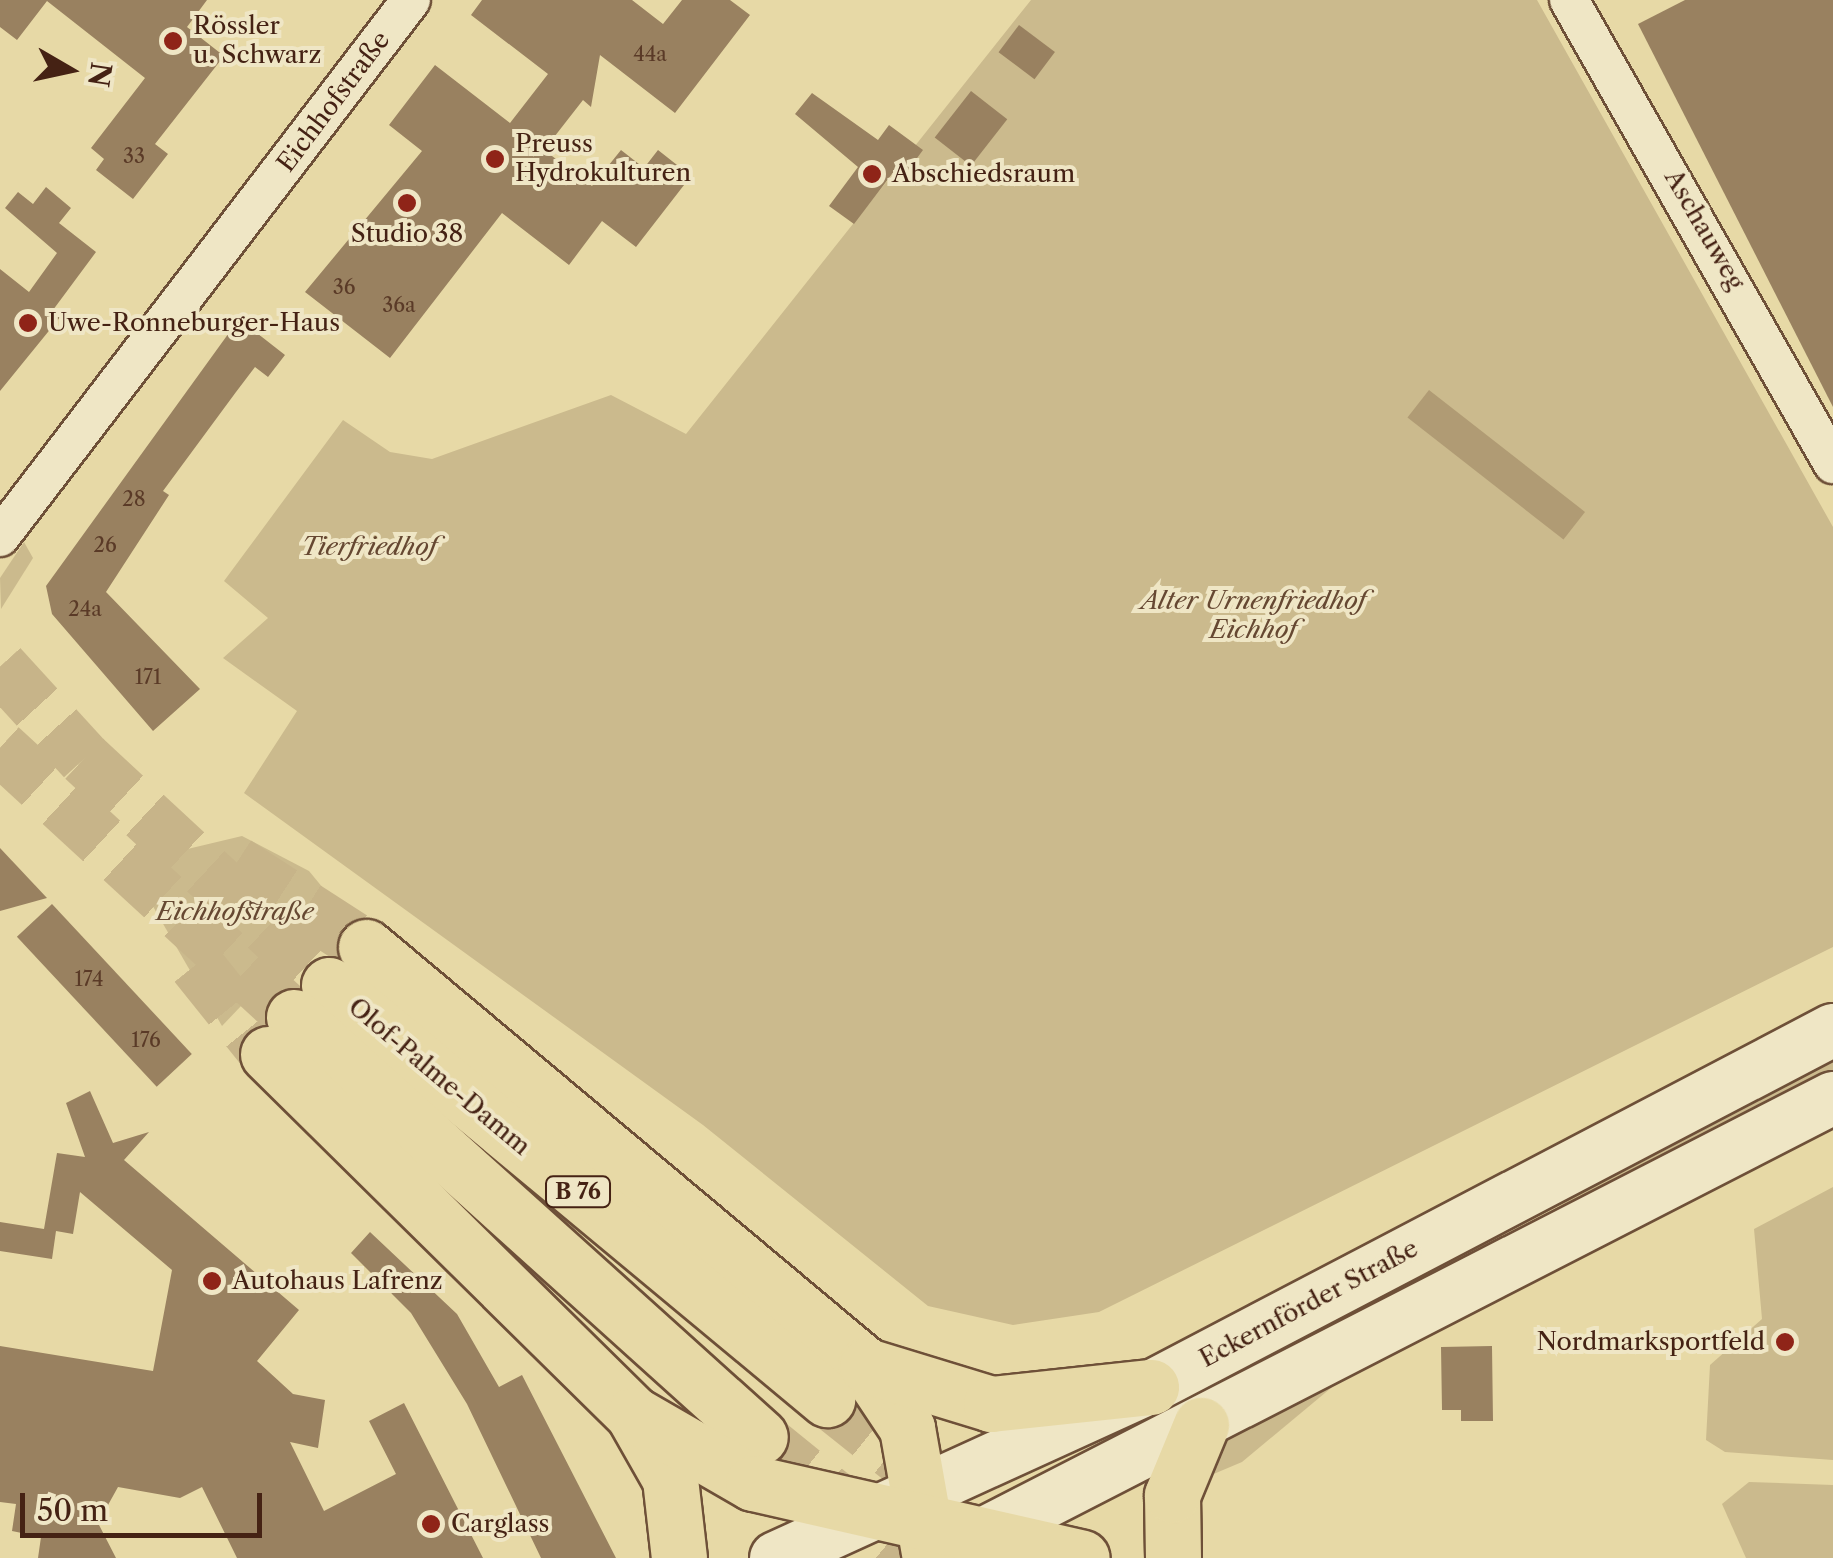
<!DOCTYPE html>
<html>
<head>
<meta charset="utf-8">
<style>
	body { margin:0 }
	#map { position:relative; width:1833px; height:1558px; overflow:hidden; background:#e7d9a6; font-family:"Libre Caslon Text",serif }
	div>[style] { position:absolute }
	.green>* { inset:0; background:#cbba8d }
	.water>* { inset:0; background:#b09b74; transform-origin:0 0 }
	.building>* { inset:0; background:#998160; transform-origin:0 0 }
	.trunk-tunnel>* { height:55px; margin-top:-27.5px; transform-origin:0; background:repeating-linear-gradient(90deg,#c7b489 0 55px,transparent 0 83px) }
	.roads { filter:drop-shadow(2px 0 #6e5038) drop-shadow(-2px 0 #6e5038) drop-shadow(0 2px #6e5038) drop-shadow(0 -2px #6e5038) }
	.minor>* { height:38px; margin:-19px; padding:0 19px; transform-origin:19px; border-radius:19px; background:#efe6c5 }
	.secondary>* { height:52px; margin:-26px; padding:0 26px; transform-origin:26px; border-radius:26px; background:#efe6c5 }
	.trunk>* { height:55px; margin:-27.5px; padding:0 27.5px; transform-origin:27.5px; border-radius:27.5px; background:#e7d9a6 }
	.dots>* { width:28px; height:28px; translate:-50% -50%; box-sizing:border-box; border:5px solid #efe6c5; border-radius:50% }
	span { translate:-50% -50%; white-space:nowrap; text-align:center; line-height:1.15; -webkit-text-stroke:8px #efe6c5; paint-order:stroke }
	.number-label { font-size:20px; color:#5a3a27 }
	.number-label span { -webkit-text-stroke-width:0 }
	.shield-label span { padding:2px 8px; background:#efe6c5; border:2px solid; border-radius:8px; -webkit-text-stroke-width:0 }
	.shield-label { font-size:22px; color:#452214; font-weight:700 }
	.poi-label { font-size:25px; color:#452214 }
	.left { translate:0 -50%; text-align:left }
	.right { translate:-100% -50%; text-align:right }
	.street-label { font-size:25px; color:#452214 }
	.park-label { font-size:25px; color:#664832; font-style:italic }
	.north { position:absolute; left:20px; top:20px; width:100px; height:100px; -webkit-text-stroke:8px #efe6c5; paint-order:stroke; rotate:99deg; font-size:28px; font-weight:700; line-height:40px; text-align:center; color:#452214 }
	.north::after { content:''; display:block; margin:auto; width:35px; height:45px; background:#452214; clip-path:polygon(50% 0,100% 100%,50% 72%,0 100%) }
	.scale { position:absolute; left:20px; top:1493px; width:242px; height:45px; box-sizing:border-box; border:5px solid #452214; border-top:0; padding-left:12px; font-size:30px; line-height:35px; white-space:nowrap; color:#452214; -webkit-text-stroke:8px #efe6c5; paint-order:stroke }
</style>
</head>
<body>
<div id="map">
	<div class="green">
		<div style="clip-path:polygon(1031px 0,1537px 0,1833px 527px,1833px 947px,1099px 1312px,1013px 1325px,928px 1306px,703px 1125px,244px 793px,297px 711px,223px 658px,268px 618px,224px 581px,343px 420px,390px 452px,432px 459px,611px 395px,686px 434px)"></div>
		<div style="clip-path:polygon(24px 542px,33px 558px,1px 609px,0 578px)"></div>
		<div style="clip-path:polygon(242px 836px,309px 871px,337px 905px,222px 1026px,147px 896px,175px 852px)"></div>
		<div style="clip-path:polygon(1833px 1054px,1833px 1081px,1480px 1257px,1658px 1143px)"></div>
		<div style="clip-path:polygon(1833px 1187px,1833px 1460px,1725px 1452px,1706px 1440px,1710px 1365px,1762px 1319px,1754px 1229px)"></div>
		<div style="clip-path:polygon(1355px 1368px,1242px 1462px,1197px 1481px,1226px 1439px)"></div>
		<div style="clip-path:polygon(1749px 1482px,1833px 1485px,1833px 1558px,1746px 1558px,1722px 1504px)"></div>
	</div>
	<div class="water">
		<div style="left:1429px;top:390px;width:198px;height:35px;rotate:38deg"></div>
	</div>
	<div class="building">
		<div style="clip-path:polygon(0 0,207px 0,187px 27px,224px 56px,155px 144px,168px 154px,133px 199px,96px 170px,104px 159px,91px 148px,145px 78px,47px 1px,17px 40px,0 27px)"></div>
		<div style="clip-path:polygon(482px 0,632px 0,663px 24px,682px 0,730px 0,750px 15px,675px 113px,600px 55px,591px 107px,583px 100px,544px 150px,592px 186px,621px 150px,644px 168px,658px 150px,691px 176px,636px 247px,602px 221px,569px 265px,502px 213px,390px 358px,305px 292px,422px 151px,389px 125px,435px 65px,510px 123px,548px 74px,471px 15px)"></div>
		<div style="clip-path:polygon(1685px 0,1833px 0,1833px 407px,1638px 24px)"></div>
		<div style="left:1019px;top:25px;width:45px;height:34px;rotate:37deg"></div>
		<div style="left:971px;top:91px;width:46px;height:59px;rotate:38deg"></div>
		<div style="clip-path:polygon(812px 93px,878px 140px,889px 125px,923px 150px,903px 177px,895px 170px,854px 224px,829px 206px,858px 167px,795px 114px)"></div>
		<div style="clip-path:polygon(46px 187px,71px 208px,59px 223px,96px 252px,53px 310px,61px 316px,0 391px,0 269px,29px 292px,57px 253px,5px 208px,18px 192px,33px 204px)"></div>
		<div style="clip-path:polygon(239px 319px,285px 355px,268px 377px,255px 367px,236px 392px,163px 491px,169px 495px,106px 592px,200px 689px,153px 731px,52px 614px,46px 586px)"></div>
		<div style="clip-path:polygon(0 848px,47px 898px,0 911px)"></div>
		<div style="left:52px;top:904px;width:205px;height:48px;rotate:47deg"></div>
		<div style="clip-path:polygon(90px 1091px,113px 1143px,149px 1132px,124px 1160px,299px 1310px,257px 1361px,293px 1394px,325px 1400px,318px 1448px,290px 1442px,324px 1511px,396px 1474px,369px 1421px,404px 1403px,483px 1558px,237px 1558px,202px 1487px,180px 1498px,118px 1487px,98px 1523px,116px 1558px,38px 1558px,41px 1537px,12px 1531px,16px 1504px,0 1502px,0 1346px,153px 1371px,172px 1270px,80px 1192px,73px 1234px,56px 1231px,52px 1259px,0 1251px,0 1222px,44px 1229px,57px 1153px,85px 1157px,66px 1103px)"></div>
		<div style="clip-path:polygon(370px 1232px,457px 1314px,499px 1387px,522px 1375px,616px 1558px,541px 1558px,467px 1404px,411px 1313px,351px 1253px)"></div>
		<div style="clip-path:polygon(1492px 1346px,1493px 1421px,1461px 1421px,1461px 1410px,1442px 1410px,1441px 1347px)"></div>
	</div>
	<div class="trunk-tunnel">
		<div style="left:0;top:666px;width:125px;rotate:47.6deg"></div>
		<div style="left:84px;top:758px;width:334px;rotate:42.8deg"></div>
		<div style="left:0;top:747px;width:399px;rotate:42.6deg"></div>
		<div style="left:236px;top:863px;width:155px;rotate:32.9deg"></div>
		<div style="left:196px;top:964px;width:115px;rotate:51.3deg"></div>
		<div style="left:827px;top:1399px;width:146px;rotate:38.6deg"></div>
		<div style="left:760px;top:1437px;width:192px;rotate:39.1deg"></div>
	</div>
	<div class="roads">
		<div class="minor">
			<div style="left:1569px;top:0;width:534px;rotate:60.36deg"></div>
			<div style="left:0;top:537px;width:676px;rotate:-52.57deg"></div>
		</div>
		<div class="secondary">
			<div style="left:956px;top:1548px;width:986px;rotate:-27.16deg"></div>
			<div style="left:776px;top:1558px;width:412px;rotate:-24.5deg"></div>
			<div style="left:1151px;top:1387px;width:770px;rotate:-27.63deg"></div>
		</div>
		<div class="trunk">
			<div style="left:366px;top:947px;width:651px;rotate:39.95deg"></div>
			<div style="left:865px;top:1365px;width:76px;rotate:56.3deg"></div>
			<div style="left:907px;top:1428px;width:132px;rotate:80deg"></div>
			<div style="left:329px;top:985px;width:648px;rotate:39.74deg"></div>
			<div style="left:294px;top:1017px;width:627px;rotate:42.03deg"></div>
			<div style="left:268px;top:1054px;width:513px;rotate:44.6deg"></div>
			<div style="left:633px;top:1414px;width:75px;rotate:60.4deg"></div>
			<div style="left:670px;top:1479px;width:80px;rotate:83.5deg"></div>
			<div style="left:867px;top:1366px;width:130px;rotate:17deg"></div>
			<div style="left:991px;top:1404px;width:161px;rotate:-6.1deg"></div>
			<div style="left:635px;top:1415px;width:136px;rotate:30deg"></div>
			<div style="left:753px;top:1483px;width:337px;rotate:12.8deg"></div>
			<div style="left:1173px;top:1558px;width:63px;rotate:-90.9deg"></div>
			<div style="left:1172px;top:1495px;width:76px;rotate:-67.5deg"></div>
		</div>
	</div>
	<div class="dots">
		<div style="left:173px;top:41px;background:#8f2418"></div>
		<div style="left:495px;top:159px;background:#8f2418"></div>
		<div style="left:872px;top:174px;background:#8f2418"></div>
		<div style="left:407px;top:203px;background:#8f2418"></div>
		<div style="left:28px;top:323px;background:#8f2418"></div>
		<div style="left:212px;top:1281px;background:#8f2418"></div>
		<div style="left:1785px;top:1342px;background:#8f2418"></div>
		<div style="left:431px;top:1524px;background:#8f2418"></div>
	</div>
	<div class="number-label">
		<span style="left:650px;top:54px">44a</span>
		<span style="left:134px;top:156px">33</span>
		<span style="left:344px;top:287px">36</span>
		<span style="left:399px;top:305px">36a</span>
		<span style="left:134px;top:499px">28</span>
		<span style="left:105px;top:545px">26</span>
		<span style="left:85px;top:609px">24a</span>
		<span style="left:148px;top:677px">171</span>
		<span style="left:89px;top:979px">174</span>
		<span style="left:146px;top:1040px">176</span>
	</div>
	<div class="shield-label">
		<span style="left:578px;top:1192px">B 76</span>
	</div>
	<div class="poi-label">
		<span class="left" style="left:193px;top:41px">Rössler<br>u. Schwarz</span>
		<span class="left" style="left:515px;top:159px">Preuss<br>Hydrokulturen</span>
		<span class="left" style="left:892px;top:174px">Abschiedsraum</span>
		<span style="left:407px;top:234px">Studio 38</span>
		<span class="left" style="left:48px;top:323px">Uwe-Ronneburger-Haus</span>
		<span class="left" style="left:232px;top:1281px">Autohaus Lafrenz</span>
		<span class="right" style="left:1765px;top:1342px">Nordmarksportfeld</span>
		<span class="left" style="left:451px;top:1524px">Carglass</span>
	</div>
	<div class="street-label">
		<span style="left:334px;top:102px;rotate:-53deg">Eichhofstraße</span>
		<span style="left:1704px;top:230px;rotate:60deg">Aschauweg</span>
		<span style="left:439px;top:1077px;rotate:40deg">Olof-Palme-Damm</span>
		<span style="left:1309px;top:1304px;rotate:-28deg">Eckernförder Straße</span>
	</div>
	<div class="park-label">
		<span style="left:369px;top:547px">Tierfriedhof</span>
		<span style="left:1253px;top:616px">Alter Urnenfriedhof<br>Eichhof</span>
		<span style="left:235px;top:912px">Eichhofstraße</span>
	</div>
	<div class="north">N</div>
	<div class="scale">50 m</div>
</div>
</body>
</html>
